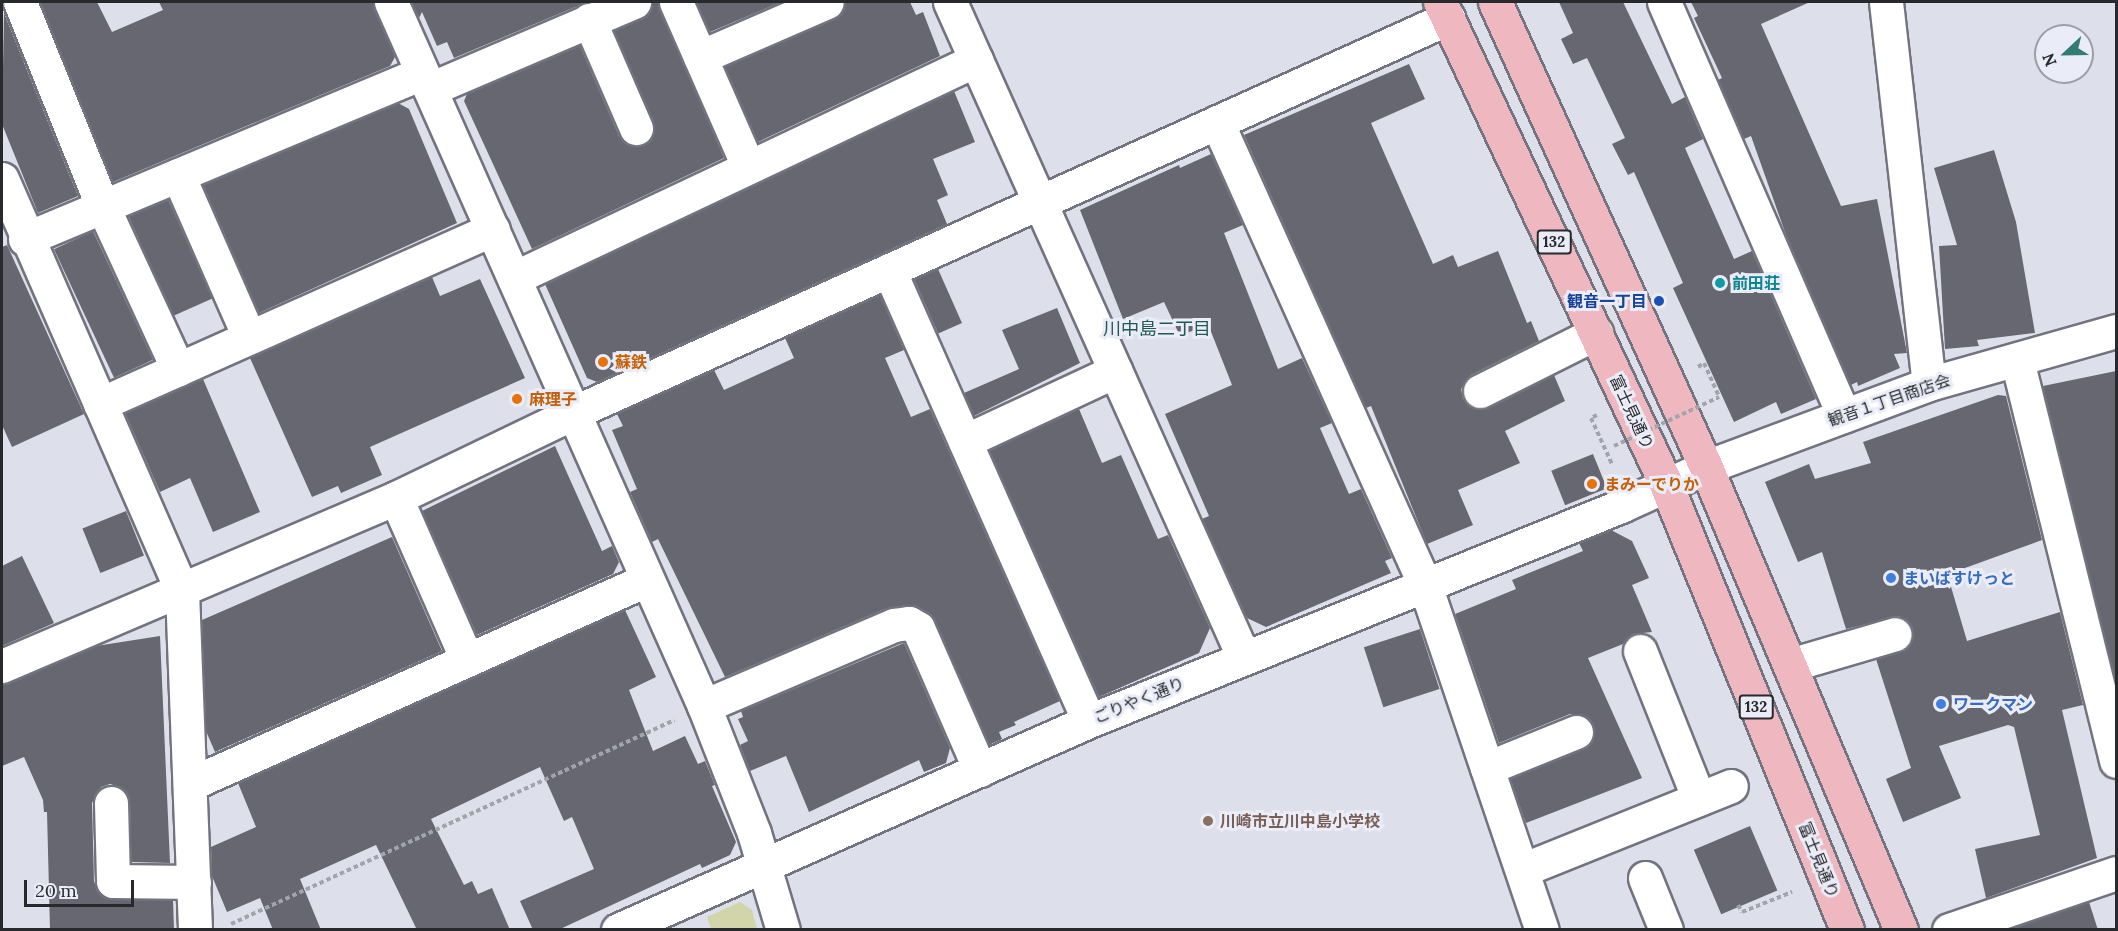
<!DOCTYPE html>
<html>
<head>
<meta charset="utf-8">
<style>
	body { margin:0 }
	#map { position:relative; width:2118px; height:931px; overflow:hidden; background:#dddfea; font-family:Lora,"Noto Sans JP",serif }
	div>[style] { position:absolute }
	.green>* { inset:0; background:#d2d5aa }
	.building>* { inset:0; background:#666771; transform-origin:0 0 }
	.path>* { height:4px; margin-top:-2px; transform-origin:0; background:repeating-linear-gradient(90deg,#a2a4ad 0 4.5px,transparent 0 7.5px) }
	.roads { filter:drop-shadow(2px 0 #72737e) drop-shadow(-2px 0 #72737e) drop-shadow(0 2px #72737e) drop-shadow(0 -2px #72737e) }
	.minor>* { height:33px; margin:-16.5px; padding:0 16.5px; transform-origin:16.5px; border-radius:16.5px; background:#fff }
	.highway>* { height:33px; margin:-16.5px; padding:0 16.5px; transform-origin:16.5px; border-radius:16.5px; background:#efb7c0 }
	.path-bridge>* { height:4px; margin-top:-2px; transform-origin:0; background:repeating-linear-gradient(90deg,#a2a4ad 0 4.5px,transparent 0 7.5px) }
	.dots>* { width:16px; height:16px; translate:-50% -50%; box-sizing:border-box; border:3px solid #eaecf8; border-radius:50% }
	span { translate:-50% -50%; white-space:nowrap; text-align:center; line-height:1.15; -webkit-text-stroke:6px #eaecf8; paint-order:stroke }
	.shield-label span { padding:2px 4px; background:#eaecf8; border:2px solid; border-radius:4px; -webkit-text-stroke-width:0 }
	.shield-label { font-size:15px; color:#28292d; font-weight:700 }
	.culture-label { font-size:16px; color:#0d838f; font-weight:700 }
	.left { translate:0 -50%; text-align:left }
	.transit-label { font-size:16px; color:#164399; font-weight:700 }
	.right { translate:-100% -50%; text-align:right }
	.food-label { font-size:16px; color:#c56008; font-weight:700 }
	.street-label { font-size:16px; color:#28292d }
	.shop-label { font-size:16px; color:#366cbe; font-weight:700 }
	.education-label { font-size:16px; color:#785e54; font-weight:700 }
	.neighbourhood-label { font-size:18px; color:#215a54 }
	.frame { position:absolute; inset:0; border:3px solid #28292d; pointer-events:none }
	.north { position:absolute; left:2034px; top:24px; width:60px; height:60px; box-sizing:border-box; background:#eaecf8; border:2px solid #9c9ea7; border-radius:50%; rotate:248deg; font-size:16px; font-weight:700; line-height:24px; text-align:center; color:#28292d }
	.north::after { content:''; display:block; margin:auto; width:21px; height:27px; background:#347b73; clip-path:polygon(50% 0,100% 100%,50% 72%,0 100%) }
	.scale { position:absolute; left:24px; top:880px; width:110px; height:27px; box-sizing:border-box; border:3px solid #28292d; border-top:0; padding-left:8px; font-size:18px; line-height:21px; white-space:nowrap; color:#28292d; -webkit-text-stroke:4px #eaecf8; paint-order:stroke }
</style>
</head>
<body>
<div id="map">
	<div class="green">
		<div style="clip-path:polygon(740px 902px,752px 910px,757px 929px,711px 929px,707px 917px)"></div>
	</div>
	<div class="building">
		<div style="clip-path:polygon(40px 2px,97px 2px,112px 32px,163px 10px,159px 2px,373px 2px,395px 57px,390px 66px,113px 182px)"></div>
		<div style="clip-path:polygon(411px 2px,587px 2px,454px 58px,447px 42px,437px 46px,422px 12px,419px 18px)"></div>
		<div style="clip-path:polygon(652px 2px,658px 2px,724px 158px,532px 249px,464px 101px,467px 94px,580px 46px,619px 136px,633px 146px,644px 145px,654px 131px,653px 121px,614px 31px,642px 19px,649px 13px)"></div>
		<div style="clip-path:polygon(696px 2px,781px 2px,710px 32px)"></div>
		<div style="clip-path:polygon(845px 2px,910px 2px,916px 15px,923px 12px,940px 56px,758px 142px,725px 67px,834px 19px,842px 13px)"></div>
		<div style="clip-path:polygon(1559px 2px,1623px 2px,1672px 104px,1685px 97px,1703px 139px,1685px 148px,1734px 259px,1752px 251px,1816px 399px,1781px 414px,1776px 402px,1734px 422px,1673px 288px,1683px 283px,1634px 172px,1628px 175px,1612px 144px,1625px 138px,1587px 58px,1573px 64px,1561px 39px,1573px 33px)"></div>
		<div style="clip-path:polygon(1691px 2px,1810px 2px,1761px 24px,1841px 206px,1877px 199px,1907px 353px,1894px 354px,1900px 368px,1858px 386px,1857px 382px,1851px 385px,1786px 235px,1751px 136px,1744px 139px,1718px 80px,1722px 78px,1694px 18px,1698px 16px)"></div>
		<div style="clip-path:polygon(4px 13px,78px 196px,38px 213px,2px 124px)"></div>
		<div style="clip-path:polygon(1409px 64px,1425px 99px,1371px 123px,1433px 264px,1453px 255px,1458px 267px,1498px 251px,1527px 323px,1531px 321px,1539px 341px,1471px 375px,1461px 389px,1463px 399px,1470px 407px,1488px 408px,1554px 375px,1565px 401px,1505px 431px,1520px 463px,1458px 490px,1473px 525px,1427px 544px,1371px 406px,1366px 408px,1244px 135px)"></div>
		<div style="clip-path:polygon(954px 91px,975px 142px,933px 159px,948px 195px,937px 200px,947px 224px,597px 382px,587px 378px,545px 284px)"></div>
		<div style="clip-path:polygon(398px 103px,409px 109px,457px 223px,259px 313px,203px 185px)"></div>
		<div style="clip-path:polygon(1994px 150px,2016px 222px,2035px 333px,1977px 340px,1979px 346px,1945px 349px,1939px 246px,1957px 245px,1934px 168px)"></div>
		<div style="clip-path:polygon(1211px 154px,1243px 225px,1224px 233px,1278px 369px,1302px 358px,1332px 423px,1320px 428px,1349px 494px,1361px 489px,1392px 558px,1385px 561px,1391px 573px,1266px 627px,1247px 618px,1202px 519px,1209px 516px,1165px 414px,1232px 385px,1208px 324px,1180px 336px,1164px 302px,1123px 319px,1080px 210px,1179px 165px,1180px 168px)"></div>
		<div style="left:168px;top:199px;width:109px;height:43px;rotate:66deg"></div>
		<div style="left:93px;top:231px;width:142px;height:43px;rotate:65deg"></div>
		<div style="clip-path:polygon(7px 245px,84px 414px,12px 447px,2px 425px,2px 247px)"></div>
		<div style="left:938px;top:269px;width:59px;height:26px;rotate:66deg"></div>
		<div style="clip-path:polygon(432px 277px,440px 296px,480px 279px,525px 378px,370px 447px,382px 475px,341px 493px,338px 486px,312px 497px,250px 358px)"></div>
		<div style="clip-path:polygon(880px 295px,904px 350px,885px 358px,911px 417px,930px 409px,1060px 701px,1014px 722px,1016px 725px,999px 732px,1002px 739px,989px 745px,935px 620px,917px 606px,887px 608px,725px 677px,658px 539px,652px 542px,630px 492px,637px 489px,612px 430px,623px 426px,617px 414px,714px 370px,724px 390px,794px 358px,785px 338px)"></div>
		<div style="clip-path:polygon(1057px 308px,1080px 363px,974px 416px,964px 393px,1019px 369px,1002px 330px)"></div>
		<div style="clip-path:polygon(2116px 371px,2116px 685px,2043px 386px)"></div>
		<div style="clip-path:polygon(203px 379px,260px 512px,213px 532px,190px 478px,160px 492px,125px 413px)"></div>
		<div style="clip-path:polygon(1998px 395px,2006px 396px,2042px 540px,1954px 572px,1956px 577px,1949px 580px,1967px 641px,2060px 612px,2083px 705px,2062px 710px,2097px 858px,1986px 898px,1975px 849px,2040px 835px,2014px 727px,2008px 725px,1939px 746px,1961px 798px,1903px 822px,1886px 779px,1911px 768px,1876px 659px,1908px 647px,1913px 628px,1899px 616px,1846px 629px,1822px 552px,1798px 562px,1765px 482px,1809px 464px,1815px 479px,1871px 463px,1863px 442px)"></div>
		<div style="clip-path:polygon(1079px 409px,1102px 463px,1121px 455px,1158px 539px,1168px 535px,1210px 628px,1199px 653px,1099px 697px,989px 450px)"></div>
		<div style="clip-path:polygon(555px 446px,602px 551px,612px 546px,619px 562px,613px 574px,477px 635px,422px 511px)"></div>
		<div style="left:1593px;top:454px;width:37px;height:45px;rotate:68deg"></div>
		<div style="left:126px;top:511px;width:48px;height:47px;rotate:68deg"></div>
		<div style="clip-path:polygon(1611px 530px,1632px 541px,1649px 578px,1632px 585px,1652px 632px,1633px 634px,1623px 644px,1588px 658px,1642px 778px,1526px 823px,1510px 779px,1584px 749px,1591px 743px,1594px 726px,1587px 717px,1570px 714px,1499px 743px,1455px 614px,1516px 589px,1512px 580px,1583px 551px,1579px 543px)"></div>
		<div style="clip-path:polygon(392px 537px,442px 651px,215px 752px,206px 731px,202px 620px)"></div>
		<div style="clip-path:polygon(22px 556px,54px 623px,2px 646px,2px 566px)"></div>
		<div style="clip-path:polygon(625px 610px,656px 677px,629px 690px,653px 751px,685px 736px,698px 764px,705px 761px,715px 785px,712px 786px,736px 842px,730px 855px,702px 868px,700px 864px,558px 930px,533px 930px,520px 901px,594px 869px,572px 817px,564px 821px,540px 767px,431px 819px,464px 885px,472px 881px,478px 894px,492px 888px,510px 930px,417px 930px,376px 845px,300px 879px,321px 930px,273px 930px,260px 898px,227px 912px,212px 876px,211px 847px,256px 827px,238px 783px)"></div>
		<div style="left:1420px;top:629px;width:63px;height:59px;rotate:72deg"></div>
		<div style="clip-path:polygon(160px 636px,170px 863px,131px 862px,130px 802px,120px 787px,110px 784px,101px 787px,92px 803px,94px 881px,97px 891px,112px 900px,173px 900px,174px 930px,50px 930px,47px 812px,44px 812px,43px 800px,24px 757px,2px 766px,2px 684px,96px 646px)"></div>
		<div style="clip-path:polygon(904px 643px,950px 748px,946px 763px,924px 772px,919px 760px,809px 812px,786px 756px,750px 771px,740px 745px,748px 741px,738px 719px,743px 717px,741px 711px)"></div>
		<div style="left:1750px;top:826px;width:70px;height:61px;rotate:67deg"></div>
		<div style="clip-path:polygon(2089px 902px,2098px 930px,2009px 930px)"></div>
	</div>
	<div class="path">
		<div style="left:1698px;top:367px;width:7px;rotate:-34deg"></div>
		<div style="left:1704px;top:363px;width:37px;rotate:66deg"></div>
		<div style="left:1597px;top:415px;width:7px;rotate:153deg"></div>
		<div style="left:1591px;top:418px;width:51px;rotate:65.5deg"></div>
		<div style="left:1738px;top:905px;width:8px;rotate:60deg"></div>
		<div style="left:1742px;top:912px;width:54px;rotate:-21.8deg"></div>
		<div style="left:231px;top:924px;width:488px;rotate:-24.7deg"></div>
	</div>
	<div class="roads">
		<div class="minor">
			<div style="left:20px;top:2px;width:221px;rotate:68deg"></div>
			<div style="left:103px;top:207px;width:179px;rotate:65.2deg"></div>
			<div style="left:391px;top:2px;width:770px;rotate:66.03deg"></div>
			<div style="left:704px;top:706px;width:136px;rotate:68.5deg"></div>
			<div style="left:754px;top:833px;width:101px;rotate:73.4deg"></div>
			<div style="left:676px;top:2px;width:179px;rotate:66.3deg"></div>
			<div style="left:950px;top:2px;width:719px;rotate:65.86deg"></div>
			<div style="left:1664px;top:2px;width:451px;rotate:66.5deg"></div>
			<div style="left:1886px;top:2px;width:384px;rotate:83.6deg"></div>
			<div style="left:589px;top:20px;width:118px;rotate:66.5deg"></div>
			<div style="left:700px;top:57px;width:138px;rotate:-23.4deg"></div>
			<div style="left:430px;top:89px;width:222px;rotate:-23.1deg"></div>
			<div style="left:1217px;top:122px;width:508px;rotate:65.81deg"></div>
			<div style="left:1425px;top:585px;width:364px;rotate:71.3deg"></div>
			<div style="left:178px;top:175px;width:177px;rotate:66.3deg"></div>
			<div style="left:2px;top:179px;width:450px;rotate:66.4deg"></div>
			<div style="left:182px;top:591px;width:339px;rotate:87.8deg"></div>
			<div style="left:25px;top:239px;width:429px;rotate:-22.7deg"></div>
			<div style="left:889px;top:270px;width:493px;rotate:66.1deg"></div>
			<div style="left:514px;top:278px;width:511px;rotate:-25.26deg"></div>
			<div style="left:2017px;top:360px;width:413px;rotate:76.1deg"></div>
			<div style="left:1480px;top:391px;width:130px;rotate:-26.6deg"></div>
			<div style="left:100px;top:404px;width:430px;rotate:-24deg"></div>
			<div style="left:965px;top:441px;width:166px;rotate:-25deg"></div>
			<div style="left:396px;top:498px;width:177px;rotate:66.3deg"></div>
			<div style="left:1640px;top:651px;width:159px;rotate:68.3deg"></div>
			<div style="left:1790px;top:665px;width:109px;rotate:-16.4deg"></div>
			<div style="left:2px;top:666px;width:428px;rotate:-23.1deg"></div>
			<div style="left:396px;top:498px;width:199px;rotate:-25.7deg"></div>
			<div style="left:575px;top:412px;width:958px;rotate:-24.29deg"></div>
			<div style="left:704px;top:706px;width:207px;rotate:-23.1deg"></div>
			<div style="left:894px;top:625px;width:15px;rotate:-8deg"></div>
			<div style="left:909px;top:623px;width:10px;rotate:29deg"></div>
			<div style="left:918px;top:628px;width:155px;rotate:66.4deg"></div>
			<div style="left:1487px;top:768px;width:96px;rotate:-22deg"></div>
			<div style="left:190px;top:784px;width:500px;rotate:-24.1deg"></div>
			<div style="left:111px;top:803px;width:78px;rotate:88.5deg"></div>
			<div style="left:113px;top:881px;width:81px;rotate:0.7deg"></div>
			<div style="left:1522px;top:870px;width:225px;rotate:-21.9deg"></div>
			<div style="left:1645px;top:878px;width:56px;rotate:68deg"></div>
			<div style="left:618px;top:930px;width:515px;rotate:-23.93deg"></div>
			<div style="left:1089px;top:721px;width:574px;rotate:-22.01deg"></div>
			<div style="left:1621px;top:506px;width:94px;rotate:-24.6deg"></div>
			<div style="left:1706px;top:467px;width:238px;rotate:-20.4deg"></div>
			<div style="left:1929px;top:384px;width:194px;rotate:-15.8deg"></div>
			<div style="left:1949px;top:930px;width:176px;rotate:-18.8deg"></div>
		</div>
		<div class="highway">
			<div style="left:1440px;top:2px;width:532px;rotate:64.88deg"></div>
			<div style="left:1666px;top:484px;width:481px;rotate:67.9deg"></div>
			<div style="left:1495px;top:2px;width:511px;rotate:65.59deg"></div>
			<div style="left:1706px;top:467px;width:502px;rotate:67.16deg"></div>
		</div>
	</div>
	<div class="path-bridge">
		<div style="left:1614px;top:446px;width:116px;rotate:-25deg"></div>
	</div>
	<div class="dots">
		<div style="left:1720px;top:283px;background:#0f9aa8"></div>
		<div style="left:1659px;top:301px;background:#1a4fb4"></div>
		<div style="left:603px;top:362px;background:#e8710a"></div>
		<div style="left:517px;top:399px;background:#e8710a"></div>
		<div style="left:1592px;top:484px;background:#e8710a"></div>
		<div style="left:1891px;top:578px;background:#3f7fe0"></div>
		<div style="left:1941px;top:704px;background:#3f7fe0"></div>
		<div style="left:1208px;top:821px;background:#8d6e63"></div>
	</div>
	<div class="shield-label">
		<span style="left:1554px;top:242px">132</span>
		<span style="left:1756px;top:707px">132</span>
	</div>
	<div class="culture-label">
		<span class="left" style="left:1732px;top:283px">前田荘</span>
	</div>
	<div class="transit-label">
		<span class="right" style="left:1647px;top:301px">観音一丁目</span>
	</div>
	<div class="food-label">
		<span class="left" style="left:615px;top:362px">蘇鉄</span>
		<span class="left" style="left:529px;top:399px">麻理子</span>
		<span class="left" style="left:1604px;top:484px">まみーでりか</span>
	</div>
	<div class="street-label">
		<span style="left:1889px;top:400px;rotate:-19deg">観音１丁目商店会</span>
		<span style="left:1632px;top:412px;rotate:65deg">富士見通り</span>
		<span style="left:1139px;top:700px;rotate:-22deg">ごりやく通り</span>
		<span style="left:1819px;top:860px;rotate:68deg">富士見通り</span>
	</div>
	<div class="shop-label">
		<span class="left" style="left:1903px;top:578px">まいばすけっと</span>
		<span class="left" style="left:1953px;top:704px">ワークマン</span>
	</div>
	<div class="education-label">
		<span class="left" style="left:1220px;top:821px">川崎市立川中島小学校</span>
	</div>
	<div class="neighbourhood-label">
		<span style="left:1157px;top:329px">川中島二丁目</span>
	</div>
	<div class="frame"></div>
	<div class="north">N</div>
	<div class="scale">20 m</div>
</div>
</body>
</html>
